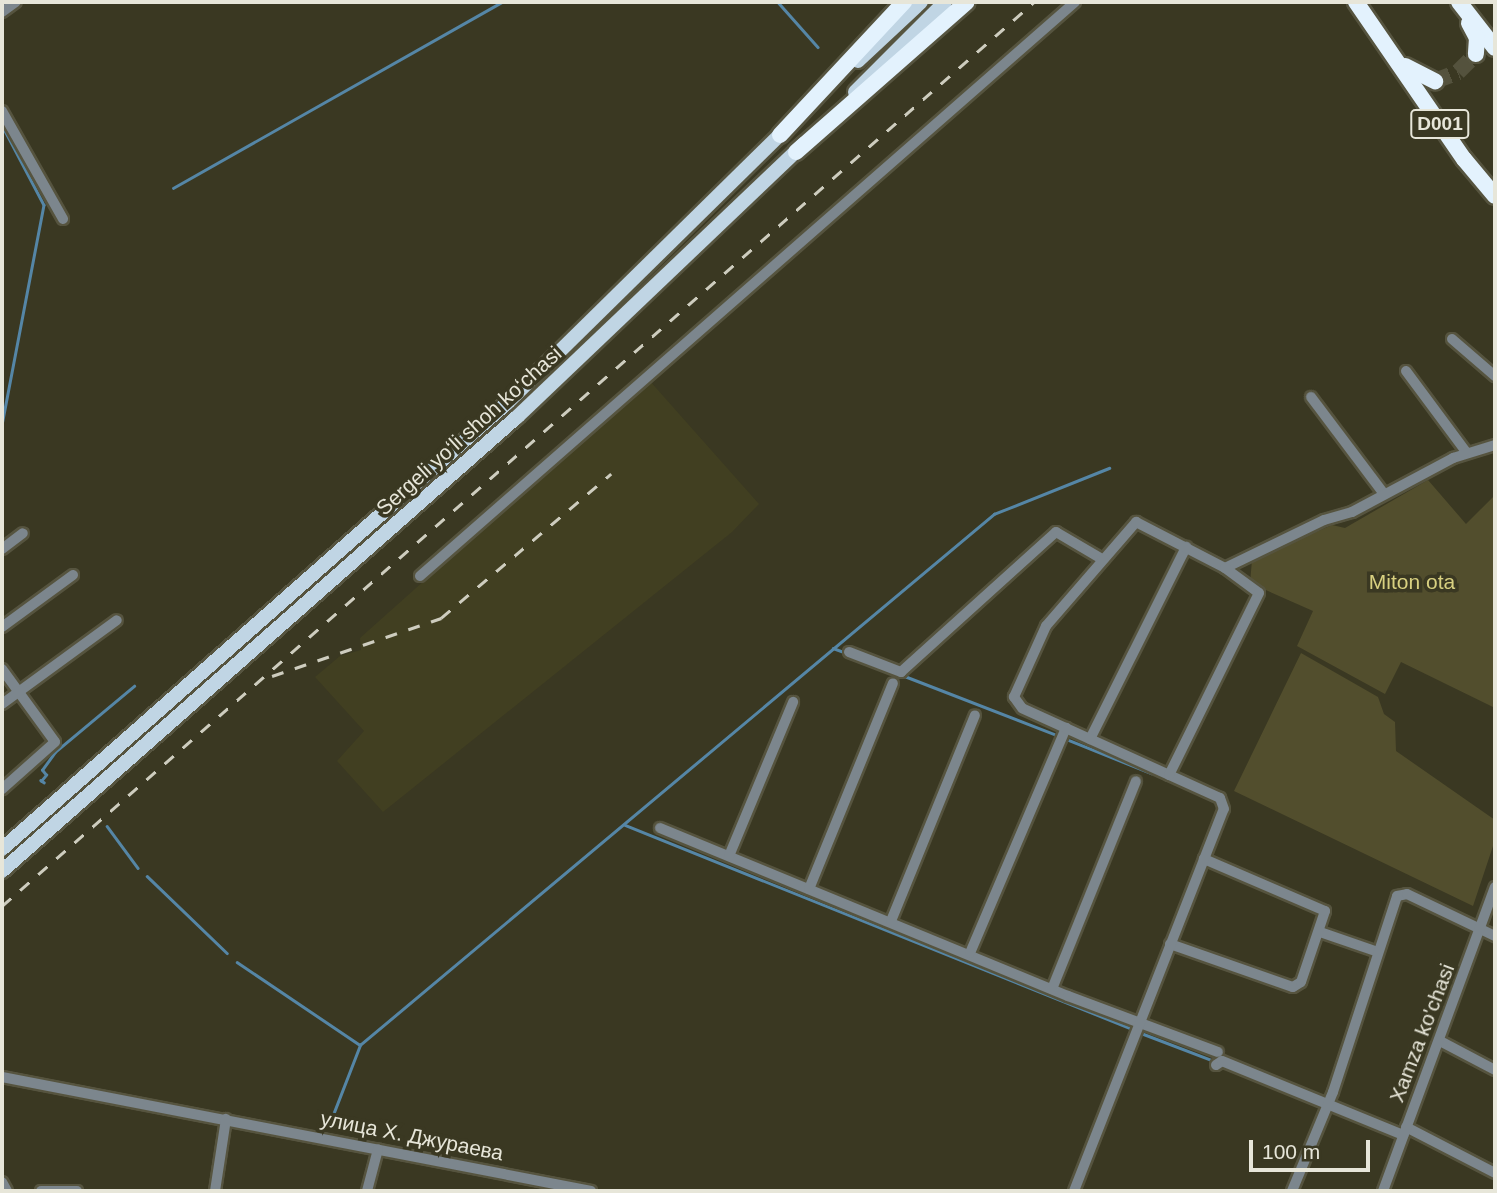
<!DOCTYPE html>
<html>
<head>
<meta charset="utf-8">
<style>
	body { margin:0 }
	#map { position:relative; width:1497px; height:1193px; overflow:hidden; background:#3a3822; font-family:Helvetica,sans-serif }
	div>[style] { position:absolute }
	.built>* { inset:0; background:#413f21 }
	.green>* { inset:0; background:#524e2d }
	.stream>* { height:2.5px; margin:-1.25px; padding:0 1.25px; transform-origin:1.25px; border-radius:1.25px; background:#5586a6 }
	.highway-tunnel>* { height:16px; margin-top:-8px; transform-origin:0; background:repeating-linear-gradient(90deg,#54523d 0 16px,transparent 0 24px) }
	.roads { filter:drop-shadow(2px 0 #56543f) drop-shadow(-2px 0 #56543f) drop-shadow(0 2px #56543f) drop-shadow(0 -2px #56543f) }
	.minor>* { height:10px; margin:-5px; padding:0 5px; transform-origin:5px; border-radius:5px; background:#7c868d }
	.major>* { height:14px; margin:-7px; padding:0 7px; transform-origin:7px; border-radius:7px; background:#c0d5e4 }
	.highway>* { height:16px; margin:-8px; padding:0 8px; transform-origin:8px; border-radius:8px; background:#e3f2fd }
	.rail>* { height:2.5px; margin-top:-1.25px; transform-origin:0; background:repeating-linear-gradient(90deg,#cecdbf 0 12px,transparent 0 24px) }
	span { translate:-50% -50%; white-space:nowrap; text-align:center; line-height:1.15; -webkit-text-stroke:7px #3a3822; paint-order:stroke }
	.shield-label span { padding:2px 5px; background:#3a3822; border:2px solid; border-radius:5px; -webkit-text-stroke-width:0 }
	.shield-label { font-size:19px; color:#e7e6d9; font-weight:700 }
	.street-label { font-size:21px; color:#e7e6d9 }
	.park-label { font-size:21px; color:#d8d080 }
	.frame { position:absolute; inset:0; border:4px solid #e7e6d9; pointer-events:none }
	.scale { position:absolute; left:1249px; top:1140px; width:121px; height:32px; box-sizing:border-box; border:4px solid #e7e6d9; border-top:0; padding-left:9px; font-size:21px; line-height:24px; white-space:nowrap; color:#e7e6d9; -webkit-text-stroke:5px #3a3822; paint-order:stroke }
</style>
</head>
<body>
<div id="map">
	<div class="built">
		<div style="clip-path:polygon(649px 380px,759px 504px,732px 532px,383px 812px,337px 761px,364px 731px,315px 677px,340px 656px,361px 650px,360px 638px)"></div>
	</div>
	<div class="green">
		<div style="clip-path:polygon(1428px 480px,1466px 524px,1495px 495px,1495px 708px,1401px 662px,1385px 694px,1297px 646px,1313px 611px,1250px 583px,1252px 560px,1332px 525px,1345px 528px)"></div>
		<div style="clip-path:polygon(1301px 653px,1378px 697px,1384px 714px,1395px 722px,1396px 751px,1495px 820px,1495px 840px,1473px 906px,1234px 791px)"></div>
	</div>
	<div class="stream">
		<div style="left:778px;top:2px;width:60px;rotate:48.4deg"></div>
		<div style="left:2px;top:125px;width:90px;rotate:62.3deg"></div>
		<div style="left:44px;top:205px;width:224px;rotate:100.8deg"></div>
		<div style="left:173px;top:188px;width:378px;rotate:-29.5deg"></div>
		<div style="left:833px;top:648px;width:15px;rotate:20deg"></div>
		<div style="left:902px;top:675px;width:163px;rotate:21.2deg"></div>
		<div style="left:1066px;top:739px;width:92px;rotate:21.8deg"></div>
		<div style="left:44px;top:783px;width:4px;rotate:-146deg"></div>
		<div style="left:41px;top:781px;width:8px;rotate:-50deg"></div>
		<div style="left:46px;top:775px;width:6px;rotate:-129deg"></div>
		<div style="left:42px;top:770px;width:22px;rotate:-54deg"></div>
		<div style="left:55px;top:752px;width:103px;rotate:-39.9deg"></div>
		<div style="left:625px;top:825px;width:550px;rotate:21.9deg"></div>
		<div style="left:107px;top:826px;width:52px;rotate:53.6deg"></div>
		<div style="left:147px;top:876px;width:111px;rotate:43.9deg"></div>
		<div style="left:237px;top:962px;width:148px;rotate:34deg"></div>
		<div style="left:1141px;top:1033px;width:81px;rotate:20.9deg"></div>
		<div style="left:329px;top:1125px;width:86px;rotate:-68.8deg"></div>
		<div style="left:360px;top:1045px;width:827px;rotate:-39.95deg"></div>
		<div style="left:994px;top:514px;width:124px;rotate:-21.8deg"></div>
	</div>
	<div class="highway-tunnel">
		<div style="left:1435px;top:81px;width:25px;rotate:-21deg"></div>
		<div style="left:1458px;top:72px;width:25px;rotate:-45deg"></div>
	</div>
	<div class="roads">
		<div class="minor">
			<div style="left:2px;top:12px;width:17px;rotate:-36deg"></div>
			<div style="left:2px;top:111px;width:124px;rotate:60.5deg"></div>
			<div style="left:1452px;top:339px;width:57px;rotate:40.7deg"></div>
			<div style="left:1406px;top:371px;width:102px;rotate:53.4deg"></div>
			<div style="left:1311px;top:397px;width:121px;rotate:53deg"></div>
			<div style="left:2px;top:549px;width:26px;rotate:-37deg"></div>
			<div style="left:1225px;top:568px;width:110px;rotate:-25.9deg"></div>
			<div style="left:1324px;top:520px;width:29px;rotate:-16deg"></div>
			<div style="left:1352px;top:512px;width:115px;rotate:-28.1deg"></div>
			<div style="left:1453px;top:458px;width:44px;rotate:-17.2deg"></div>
			<div style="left:420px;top:576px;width:871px;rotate:-41.23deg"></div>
			<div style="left:2px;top:627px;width:88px;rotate:-36.2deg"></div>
			<div style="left:849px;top:652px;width:56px;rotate:21deg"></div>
			<div style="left:901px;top:672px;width:209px;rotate:-42.1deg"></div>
			<div style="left:1056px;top:532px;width:53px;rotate:30.4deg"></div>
			<div style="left:2px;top:669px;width:90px;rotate:54deg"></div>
			<div style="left:55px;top:742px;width:71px;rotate:138.4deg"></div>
			<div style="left:2px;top:704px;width:142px;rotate:-36.1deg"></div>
			<div style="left:1090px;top:739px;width:215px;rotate:-63.4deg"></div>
			<div style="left:660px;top:828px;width:441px;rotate:22.4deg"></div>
			<div style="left:1068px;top:996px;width:160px;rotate:20.5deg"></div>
			<div style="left:729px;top:856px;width:167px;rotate:-67.4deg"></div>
			<div style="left:809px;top:889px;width:222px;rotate:-67.8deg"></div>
			<div style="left:891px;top:921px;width:222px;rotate:-67.8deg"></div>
			<div style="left:1320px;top:932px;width:61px;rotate:19deg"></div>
			<div style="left:1170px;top:944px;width:130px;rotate:19.3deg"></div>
			<div style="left:1293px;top:987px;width:9px;rotate:-32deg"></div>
			<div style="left:1301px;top:982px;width:75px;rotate:-71.3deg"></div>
			<div style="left:1325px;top:911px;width:132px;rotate:-156.7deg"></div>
			<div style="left:970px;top:953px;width:245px;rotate:-66.9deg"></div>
			<div style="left:1052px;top:989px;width:224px;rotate:-68deg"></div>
			<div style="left:1440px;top:1041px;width:62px;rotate:27.8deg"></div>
			<div style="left:1216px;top:1065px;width:7px;rotate:-34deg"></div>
			<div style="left:1222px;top:1061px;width:196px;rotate:22.2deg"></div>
			<div style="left:2px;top:1077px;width:600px;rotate:10.95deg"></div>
			<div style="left:1406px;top:1127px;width:100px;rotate:27.3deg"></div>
			<div style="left:2px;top:1182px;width:10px;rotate:61deg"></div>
			<div style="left:41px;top:1191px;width:36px"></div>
			<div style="left:215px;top:1191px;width:73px;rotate:-81.3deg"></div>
			<div style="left:367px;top:1191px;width:43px;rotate:-75.3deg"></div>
			<div style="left:1074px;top:1191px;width:410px;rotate:-68.6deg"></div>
			<div style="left:1224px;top:809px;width:12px;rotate:-110deg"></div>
			<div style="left:1220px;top:798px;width:217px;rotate:-155.6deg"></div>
			<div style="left:1022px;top:708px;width:14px;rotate:-126deg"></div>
			<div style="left:1014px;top:697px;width:78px;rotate:-65.7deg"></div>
			<div style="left:1046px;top:626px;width:138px;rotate:-49.1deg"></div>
			<div style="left:1136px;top:522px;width:100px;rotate:27.3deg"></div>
			<div style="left:1225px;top:568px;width:42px;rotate:36.3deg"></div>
			<div style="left:1259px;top:593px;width:203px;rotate:116.3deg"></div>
			<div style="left:1292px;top:1191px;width:107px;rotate:-67.5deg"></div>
			<div style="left:1333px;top:1092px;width:206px;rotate:-71.9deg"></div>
			<div style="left:1397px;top:896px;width:10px;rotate:-11deg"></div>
			<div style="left:1407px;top:894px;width:98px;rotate:25.5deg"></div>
			<div style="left:1383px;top:1191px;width:324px;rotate:-69.8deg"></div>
		</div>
		<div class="major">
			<div style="left:858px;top:61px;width:86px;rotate:-43.1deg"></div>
			<div style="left:855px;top:92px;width:127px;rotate:-45deg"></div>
			<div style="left:2px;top:849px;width:674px;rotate:-41.45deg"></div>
			<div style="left:507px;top:403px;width:392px;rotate:-44.5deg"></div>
			<div style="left:2px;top:871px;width:687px;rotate:-41.4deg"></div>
			<div style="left:517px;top:417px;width:396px;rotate:-43.6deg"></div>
		</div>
		<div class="highway">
			<div style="left:1356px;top:2px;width:191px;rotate:55.5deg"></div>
			<div style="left:1464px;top:159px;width:48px;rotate:50deg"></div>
			<div style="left:1459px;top:2px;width:58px;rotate:52deg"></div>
			<div style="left:1469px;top:23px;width:17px;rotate:62deg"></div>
			<div style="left:1477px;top:38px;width:16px;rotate:94deg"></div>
			<div style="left:1405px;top:66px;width:34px;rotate:27deg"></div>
			<div style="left:780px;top:135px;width:182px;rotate:-47deg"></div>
			<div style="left:796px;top:152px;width:227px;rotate:-41.3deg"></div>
		</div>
	</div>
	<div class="rail">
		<div style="left:272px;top:676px;width:179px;rotate:-18.9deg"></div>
		<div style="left:441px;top:618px;width:223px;rotate:-40.3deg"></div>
		<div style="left:2px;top:906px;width:1372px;rotate:-41.22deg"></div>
	</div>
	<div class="shield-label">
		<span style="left:1440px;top:124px">D001</span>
	</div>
	<div class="street-label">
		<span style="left:469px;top:431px;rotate:-42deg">Sergeli yo‘li shoh ko‘chasi</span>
		<span style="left:1422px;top:1033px;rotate:-69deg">Xamza ko'chasi</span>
		<span style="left:412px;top:1136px;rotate:11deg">улица Х. Джураева</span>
	</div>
	<div class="park-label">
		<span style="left:1412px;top:582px">Miton ota</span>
	</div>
	<div class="frame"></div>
	<div class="scale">100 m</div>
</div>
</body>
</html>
